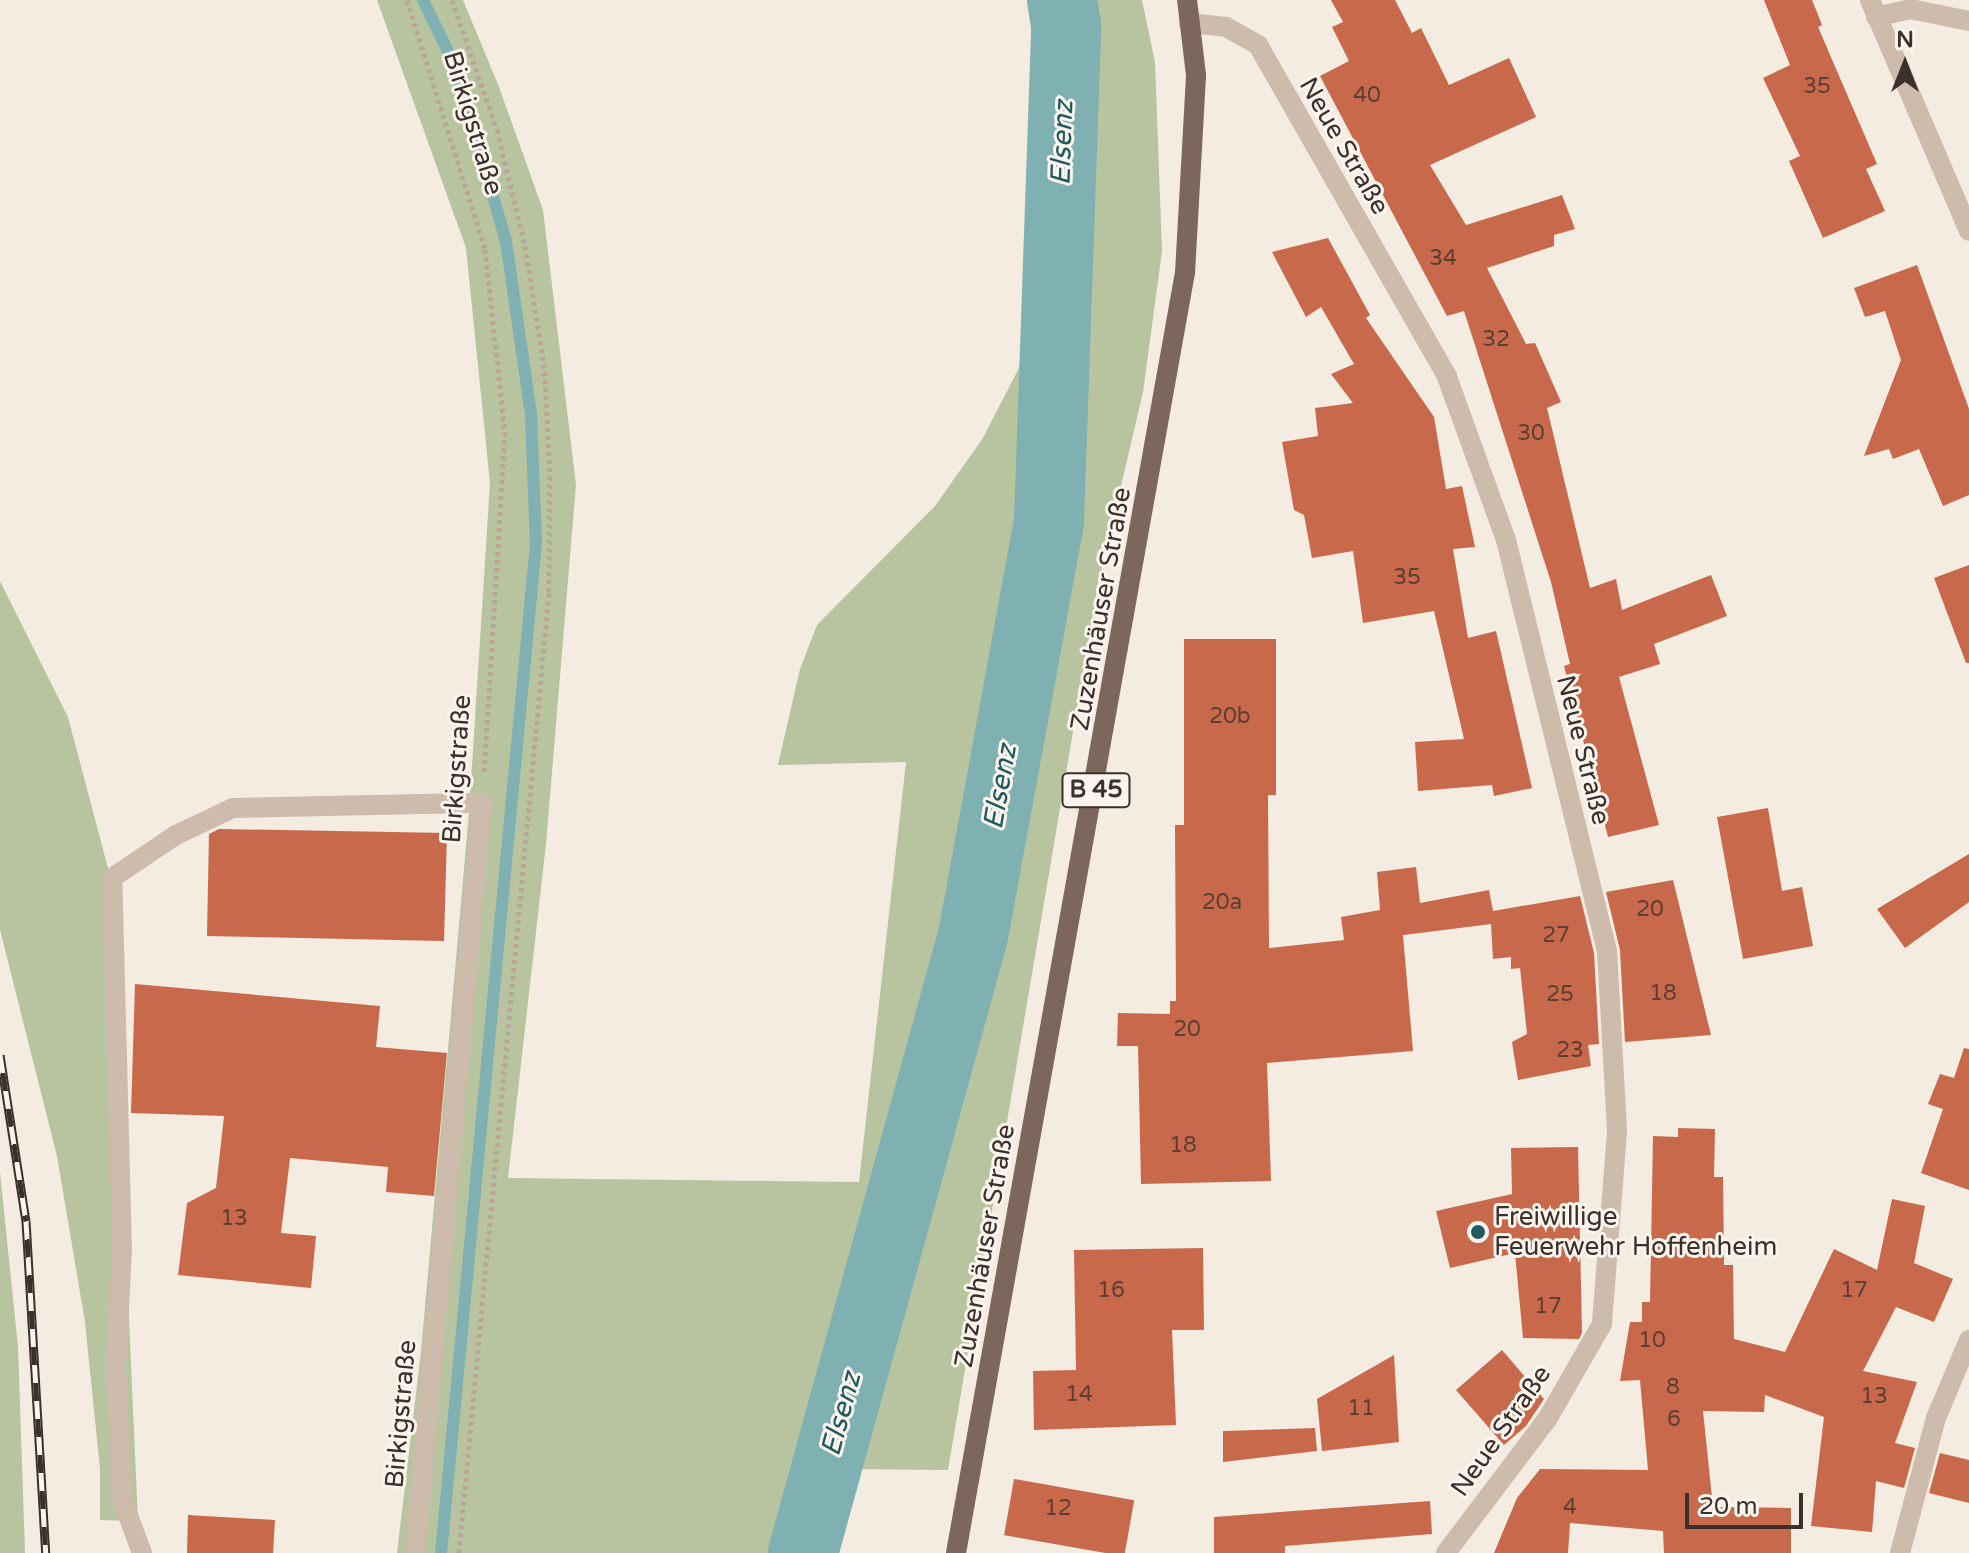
<!DOCTYPE html>
<html>
<head>
<meta charset="utf-8">
<style>
	body { margin:0 }
	#map { position:relative; width:1969px; height:1553px; overflow:hidden; background:#f4ebe1; font-family:"Varela Round",sans-serif }
	div>[style] { position:absolute }
	.green>* { inset:0; background:#b8c4a0 }
	.stream>* { height:12px; margin:-6px; padding:0 6px; transform-origin:6px; border-radius:6px; background:#7fb0b2 }
	.river>* { height:70px; margin:-35px; padding:0 35px; transform-origin:35px; border-radius:35px; background:#7fb0b2 }
	.building>* { inset:0; background:#c8694b; transform-origin:0 0 }
	.path>* { height:5px; margin-top:-2.5px; transform-origin:0; background:repeating-linear-gradient(90deg,#b9a596 0 4px,transparent 0 8px) }
	.lane>* { height:20px; margin:-10px; padding:0 10px; transform-origin:10px; border-radius:10px; background:#cdbbac }
	.street>* { height:20px; margin:-10px; padding:0 10px; transform-origin:10px; border-radius:10px; background:#cdbbac }
	.primary>* { height:20px; margin:-10px; padding:0 10px; transform-origin:10px; border-radius:10px; background:#7d675c }
	.rail>* { height:9px; margin-top:-4.5px; transform-origin:0; background:repeating-linear-gradient(90deg,#fbf5ee 0 18px,#3b302b 0 36px); box-sizing:border-box; border-block:2px solid #3b302b }
	.dots>* { width:22px; height:22px; translate:-50% -50%; box-sizing:border-box; border:4px solid #fbf5ee; border-radius:50% }
	span { translate:-50% -50%; white-space:nowrap; text-align:center; line-height:1.15; -webkit-text-stroke:6px #fbf5ee; paint-order:stroke }
	.number-label { font-size:22px; color:#5e3e33 }
	.number-label span { -webkit-text-stroke-width:0 }
	.shield-label span { padding:2px 6px; background:#fbf5ee; border:2px solid; border-radius:6px; -webkit-text-stroke-width:0 }
	.shield-label { font-size:24px; color:#3b302b; font-weight:700 }
	.street-label { font-size:26px; color:#3b302b }
	.poi-label { font-size:26px; color:#3b302b }
	.left { translate:0 -50%; text-align:left }
	.water-label { font-size:28px; color:#1f5a5e; font-style:italic }
	.north { position:absolute; left:1865px; top:24px; width:80px; height:80px; -webkit-text-stroke:6px #fbf5ee; paint-order:stroke; rotate:0deg; font-size:22px; font-weight:700; line-height:32px; text-align:center; color:#3b302b }
	.north::after { content:''; display:block; margin:auto; width:28px; height:36px; background:#3b302b; clip-path:polygon(50% 0,100% 100%,50% 72%,0 100%) }
	.scale { position:absolute; left:1685px; top:1493px; width:118px; height:36px; box-sizing:border-box; border:4px solid #3b302b; border-top:0; padding-left:10px; font-size:24px; line-height:28px; white-space:nowrap; color:#3b302b; -webkit-text-stroke:6px #fbf5ee; paint-order:stroke }
</style>
</head>
<body>
<div id="map">
	<div class="green">
		<div style="clip-path:polygon(377px 0,463px 0,499px 87px,543px 210px,576px 485px,546px 844px,508px 1178px,859px 1182px,906px 762px,778px 765px,800px 669px,817px 625px,935px 506px,983px 438px,1045px 317px,1049px 0,1142px 0,1155px 62px,1162px 251px,1143px 392px,1098px 584px,948px 1470px,839px 1469px,811px 1553px,397px 1553px,421px 1352px,469px 813px,490px 483px,466px 248px)"></div>
		<div style="clip-path:polygon(0 581px,68px 717px,109px 872px,138px 1521px,100px 1520px,100px 1469px,85px 1322px,57px 1156px,0 930px)"></div>
		<div style="clip-path:polygon(0 1172px,18px 1347px,25px 1553px,0 1553px)"></div>
	</div>
	<div class="stream">
		<div style="left:423px;top:0;width:76px;rotate:64.1deg"></div>
		<div style="left:456px;top:68px;width:180px;rotate:73.9deg"></div>
		<div style="left:506px;top:241px;width:176px;rotate:81.8deg"></div>
		<div style="left:531px;top:415px;width:128px;rotate:87.8deg"></div>
		<div style="left:536px;top:543px;width:1014px;rotate:95.37deg"></div>
	</div>
	<div class="river">
		<div style="left:803px;top:1553px;width:640px;rotate:-74.6deg"></div>
		<div style="left:973px;top:936px;width:422px;rotate:-79.6deg"></div>
		<div style="left:1049px;top:521px;width:496px;rotate:-88deg"></div>
		<div style="left:1066px;top:25px;width:25px;rotate:-99deg"></div>
	</div>
	<div class="building">
		<div style="clip-path:polygon(1331px 0,1395px 0,1412px 33px,1421px 28px,1449px 85px,1509px 58px,1536px 117px,1430px 165px,1466px 225px,1562px 195px,1575px 229px,1554px 235px,1554px 246px,1487px 268px,1526px 344px,1535px 343px,1561px 402px,1547px 408px,1590px 588px,1616px 579px,1622px 610px,1711px 575px,1727px 616px,1654px 644px,1660px 664px,1619px 677px,1659px 825px,1608px 837px,1564px 666px,1570px 664px,1551px 582px,1464px 311px,1447px 316px,1320px 76px,1349px 61px,1332px 27px,1343px 22px)"></div>
		<div style="clip-path:polygon(1764px 0,1812px 0,1822px 25px,1818px 27px,1877px 164px,1866px 169px,1885px 211px,1823px 238px,1789px 161px,1800px 156px,1763px 78px,1790px 65px)"></div>
		<div style="clip-path:polygon(1328px 238px,1370px 315px,1366px 318px,1434px 417px,1446px 489px,1462px 486px,1475px 547px,1453px 549px,1468px 638px,1496px 631px,1532px 788px,1494px 796px,1492px 785px,1418px 791px,1415px 742px,1464px 739px,1434px 611px,1363px 623px,1353px 551px,1312px 558px,1304px 515px,1294px 510px,1282px 442px,1318px 436px,1315px 408px,1353px 403px,1331px 374px,1354px 364px,1321px 307px,1306px 317px,1272px 252px)"></div>
		<div style="clip-path:polygon(1917px 265px,1969px 409px,1969px 495px,1943px 506px,1919px 449px,1893px 459px,1889px 449px,1864px 456px,1901px 360px,1885px 311px,1865px 317px,1854px 288px)"></div>
		<div style="clip-path:polygon(1969px 565px,1969px 663px,1966px 663px,1934px 578px)"></div>
		<div style="clip-path:polygon(1184px 639px,1276px 639px,1276px 795px,1268px 795px,1269px 948px,1344px 940px,1341px 917px,1380px 910px,1377px 872px,1416px 867px,1420px 903px,1489px 890px,1493px 911px,1580px 896px,1594px 953px,1599px 1044px,1588px 1045px,1591px 1066px,1518px 1080px,1512px 1042px,1527px 1034px,1520px 968px,1511px 969px,1511px 957px,1493px 959px,1491px 924px,1396px 936px,1403px 935px,1413px 1051px,1267px 1063px,1271px 1181px,1141px 1184px,1138px 1046px,1117px 1046px,1118px 1013px,1170px 1014px,1170px 1001px,1176px 1001px,1175px 825px,1184px 825px)"></div>
		<div style="clip-path:polygon(1768px 808px,1782px 891px,1802px 887px,1813px 946px,1743px 959px,1717px 817px)"></div>
		<div style="clip-path:polygon(219px 829px,447px 833px,444px 941px,207px 936px,209px 834px)"></div>
		<div style="clip-path:polygon(1969px 854px,1969px 902px,1905px 948px,1877px 909px)"></div>
		<div style="clip-path:polygon(1673px 880px,1711px 1035px,1625px 1042px,1620px 950px,1606px 892px)"></div>
		<div style="clip-path:polygon(135px 984px,380px 1006px,376px 1047px,447px 1053px,434px 1196px,386px 1192px,388px 1167px,290px 1158px,281px 1233px,316px 1236px,311px 1288px,178px 1275px,187px 1203px,216px 1188px,224px 1116px,131px 1113px)"></div>
		<div style="clip-path:polygon(1964px 1048px,1969px 1049px,1969px 1190px,1921px 1173px,1943px 1109px,1928px 1104px,1940px 1074px,1954px 1078px)"></div>
		<div style="clip-path:polygon(1678px 1128px,1715px 1129px,1714px 1177px,1723px 1177px,1724px 1265px,1733px 1265px,1734px 1339px,1785px 1352px,1834px 1249px,1877px 1270px,1892px 1199px,1925px 1206px,1914px 1263px,1953px 1279px,1934px 1322px,1896px 1307px,1863px 1371px,1917px 1382px,1895px 1443px,1915px 1448px,1904px 1488px,1876px 1481px,1872px 1532px,1811px 1526px,1824px 1417px,1765px 1395px,1764px 1412px,1703px 1411px,1713px 1507px,1791px 1508px,1791px 1553px,1664px 1553px,1663px 1531px,1570px 1523px,1568px 1553px,1494px 1553px,1517px 1498px,1540px 1469px,1648px 1470px,1640px 1380px,1620px 1381px,1630px 1322px,1642px 1322px,1642px 1302px,1650px 1302px,1653px 1136px,1678px 1137px)"></div>
		<div style="clip-path:polygon(1578px 1147px,1582px 1333px,1579px 1339px,1523px 1338px,1515px 1253px,1450px 1268px,1436px 1211px,1512px 1194px,1511px 1148px)"></div>
		<div style="clip-path:polygon(1203px 1248px,1204px 1330px,1172px 1330px,1176px 1425px,1034px 1430px,1033px 1371px,1076px 1370px,1074px 1250px)"></div>
		<div style="clip-path:polygon(1502px 1350px,1544px 1399px,1526px 1426px,1504px 1445px,1456px 1390px)"></div>
		<div style="clip-path:polygon(1394px 1355px,1399px 1442px,1322px 1451px,1317px 1399px)"></div>
		<div style="clip-path:polygon(1315px 1428px,1317px 1451px,1223px 1462px,1223px 1431px)"></div>
		<div style="clip-path:polygon(1940px 1453px,1969px 1460px,1969px 1503px,1929px 1493px)"></div>
		<div style="left:1014px;top:1479px;width:122px;height:57px;rotate:10deg"></div>
		<div style="clip-path:polygon(1430px 1501px,1432px 1534px,1285px 1546px,1285px 1553px,1214px 1553px,1214px 1517px)"></div>
		<div style="clip-path:polygon(188px 1515px,275px 1520px,273px 1553px,187px 1553px)"></div>
	</div>
	<div class="path">
		<div style="left:407px;top:0;width:261px;rotate:72.6deg"></div>
		<div style="left:485px;top:249px;width:184px;rotate:83.8deg"></div>
		<div style="left:505px;top:432px;width:342px;rotate:93.5deg"></div>
		<div style="left:452px;top:0;width:138px;rotate:70.9deg"></div>
		<div style="left:497px;top:130px;width:119px;rotate:76.4deg"></div>
		<div style="left:525px;top:246px;width:120px;rotate:80.9deg"></div>
		<div style="left:544px;top:364px;width:112px;rotate:86.9deg"></div>
		<div style="left:550px;top:476px;width:117px;rotate:90.5deg"></div>
		<div style="left:549px;top:593px;width:964px;rotate:95.36deg"></div>
	</div>
	<div class="lane">
		<div style="left:142px;top:1553px;width:54px;rotate:-110.4deg"></div>
		<div style="left:123px;top:1502px;width:135px;rotate:-93deg"></div>
		<div style="left:116px;top:1367px;width:117px;rotate:-87.1deg"></div>
		<div style="left:122px;top:1250px;width:372px;rotate:-91.5deg"></div>
		<div style="left:112px;top:878px;width:77px;rotate:-33.9deg"></div>
		<div style="left:176px;top:835px;width:63px;rotate:-25.3deg"></div>
		<div style="left:233px;top:808px;width:249px;rotate:-1.2deg"></div>
	</div>
	<div class="street">
		<div style="left:1870px;top:0;width:251px;rotate:66.8deg"></div>
		<div style="left:1876px;top:17px;width:35px;rotate:-13deg"></div>
		<div style="left:1910px;top:9px;width:60px;rotate:11.5deg"></div>
		<div style="left:1189px;top:23px;width:37px;rotate:6deg"></div>
		<div style="left:1226px;top:27px;width:37px;rotate:29deg"></div>
		<div style="left:1258px;top:45px;width:382px;rotate:60.3deg"></div>
		<div style="left:1447px;top:377px;width:173px;rotate:70.1deg"></div>
		<div style="left:1506px;top:540px;width:423px;rotate:76.2deg"></div>
		<div style="left:1607px;top:951px;width:181px;rotate:86.8deg"></div>
		<div style="left:1617px;top:1132px;width:193px;rotate:94.5deg"></div>
		<div style="left:1602px;top:1324px;width:108px;rotate:119.9deg"></div>
		<div style="left:1548px;top:1418px;width:169px;rotate:127.1deg"></div>
		<div style="left:415px;top:1553px;width:753px;rotate:-84.9deg"></div>
		<div style="left:1900px;top:1553px;width:140px;rotate:-75.1deg"></div>
		<div style="left:1936px;top:1418px;width:85px;rotate:-67.1deg"></div>
	</div>
	<div class="primary">
		<div style="left:956px;top:1553px;width:1300px;rotate:-79.86deg"></div>
		<div style="left:1185px;top:273px;width:198px;rotate:-86.8deg"></div>
		<div style="left:1196px;top:75px;width:76px;rotate:-96.8deg"></div>
	</div>
	<div class="rail">
		<div style="left:0;top:1055px;width:168px;rotate:81.1deg"></div>
		<div style="left:26px;top:1221px;width:333px;rotate:86.6deg"></div>
	</div>
	<div class="dots">
		<div style="left:1478px;top:1232px;background:#1f5a5e"></div>
	</div>
	<div class="number-label">
		<span style="left:1817px;top:87px">35</span>
		<span style="left:1367px;top:96px">40</span>
		<span style="left:1443px;top:259px">34</span>
		<span style="left:1496px;top:340px">32</span>
		<span style="left:1531px;top:434px">30</span>
		<span style="left:1407px;top:578px">35</span>
		<span style="left:1230px;top:717px">20b</span>
		<span style="left:1222px;top:903px">20a</span>
		<span style="left:1650px;top:910px">20</span>
		<span style="left:1556px;top:936px">27</span>
		<span style="left:1663px;top:994px">18</span>
		<span style="left:1560px;top:995px">25</span>
		<span style="left:1187px;top:1030px">20</span>
		<span style="left:1570px;top:1051px">23</span>
		<span style="left:1183px;top:1146px">18</span>
		<span style="left:234px;top:1219px">13</span>
		<span style="left:1111px;top:1291px">16</span>
		<span style="left:1854px;top:1291px">17</span>
		<span style="left:1548px;top:1307px">17</span>
		<span style="left:1652px;top:1341px">10</span>
		<span style="left:1673px;top:1388px">8</span>
		<span style="left:1079px;top:1395px">14</span>
		<span style="left:1874px;top:1397px">13</span>
		<span style="left:1361px;top:1409px">11</span>
		<span style="left:1674px;top:1420px">6</span>
		<span style="left:1570px;top:1508px">4</span>
		<span style="left:1058px;top:1509px">12</span>
	</div>
	<div class="shield-label">
		<span style="left:1096px;top:790px">B 45</span>
	</div>
	<div class="street-label">
		<span style="left:473px;top:123px;rotate:73deg">Birkigstraße</span>
		<span style="left:1344px;top:146px;rotate:60deg">Neue Straße</span>
		<span style="left:1101px;top:609px;rotate:-80deg">Zuzenhäuser Straße</span>
		<span style="left:1583px;top:750px;rotate:76deg">Neue Straße</span>
		<span style="left:457px;top:769px;rotate:-86deg">Birkigstraße</span>
		<span style="left:985px;top:1246px;rotate:-80deg">Zuzenhäuser Straße</span>
		<span style="left:401px;top:1414px;rotate:-85deg">Birkigstraße</span>
		<span style="left:1501px;top:1431px;rotate:-55deg">Neue Straße</span>
	</div>
	<div class="poi-label">
		<span class="left" style="left:1494px;top:1232px">Freiwillige<br>Feuerwehr Hoffenheim</span>
	</div>
	<div class="water-label">
		<span style="left:1062px;top:143px;rotate:-88deg">Elsenz</span>
		<span style="left:1000px;top:787px;rotate:-80deg">Elsenz</span>
		<span style="left:841px;top:1414px;rotate:-75deg">Elsenz</span>
	</div>
	<div class="north">N</div>
	<div class="scale">20 m</div>
</div>
</body>
</html>
